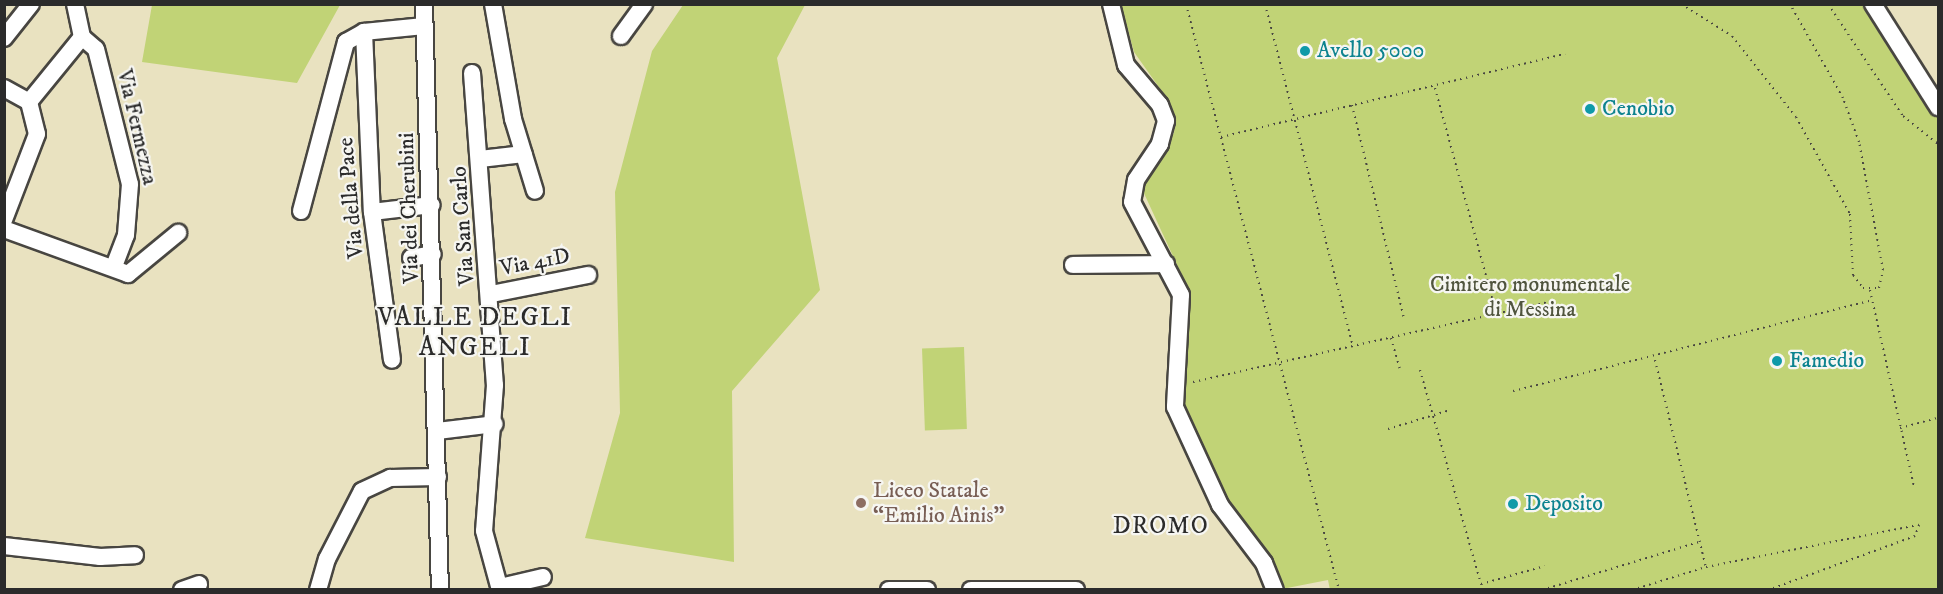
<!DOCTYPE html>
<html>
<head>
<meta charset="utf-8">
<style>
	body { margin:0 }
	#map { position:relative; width:1943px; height:594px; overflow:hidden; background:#e9e2c0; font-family:"IM FELL DW Pica",serif }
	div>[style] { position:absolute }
	.green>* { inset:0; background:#c1d376; transform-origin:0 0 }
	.path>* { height:2px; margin-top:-1px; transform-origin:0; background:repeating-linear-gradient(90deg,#484641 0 1.5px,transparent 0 6px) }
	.roads { filter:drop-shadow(2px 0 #484641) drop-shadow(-2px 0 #484641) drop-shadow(0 2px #484641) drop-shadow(0 -2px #484641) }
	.minor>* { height:16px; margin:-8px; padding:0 8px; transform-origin:8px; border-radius:8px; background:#fff }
	.dots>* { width:16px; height:16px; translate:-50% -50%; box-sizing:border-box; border:3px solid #f6f6f2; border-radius:50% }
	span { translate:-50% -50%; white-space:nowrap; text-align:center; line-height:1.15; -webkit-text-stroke:4.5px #f6f6f2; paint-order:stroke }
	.culture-label { font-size:22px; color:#0d838f }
	.left { translate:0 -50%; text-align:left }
	.street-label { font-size:22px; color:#2b2b2b }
	.park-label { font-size:22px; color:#50553e }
	.education-label { font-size:22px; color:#785e54 }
	.neighbourhood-label { font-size:24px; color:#2b2b2b; letter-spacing:1.5px }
	.quarter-label { font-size:26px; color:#2b2b2b; letter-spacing:1.5px }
	.frame { position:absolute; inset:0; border:6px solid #2b2b2b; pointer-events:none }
</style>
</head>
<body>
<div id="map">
	<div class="green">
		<div style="clip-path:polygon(152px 5px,152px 4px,340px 5px,297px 83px,142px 62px)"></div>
		<div style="clip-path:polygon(683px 5px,805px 5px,777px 58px,820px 290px,732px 391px,734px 562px,585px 538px,620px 413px,615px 192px,652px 51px)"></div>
		<div style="clip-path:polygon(1121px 5px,1862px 5px,1938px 119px,1938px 589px,1330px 590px,1328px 580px,1282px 589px,1224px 499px,1181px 395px,1190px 293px,1142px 189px,1145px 175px,1174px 133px,1175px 119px,1168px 100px,1134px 52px)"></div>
		<div style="left:964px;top:347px;width:82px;height:42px;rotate:88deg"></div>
	</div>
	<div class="path">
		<div style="left:1186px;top:4px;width:606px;rotate:75.37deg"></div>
		<div style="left:1265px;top:4px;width:354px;rotate:75.6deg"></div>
		<div style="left:1681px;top:4px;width:60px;rotate:32.1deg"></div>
		<div style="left:1732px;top:36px;width:103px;rotate:51.7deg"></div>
		<div style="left:1796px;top:117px;width:111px;rotate:60.9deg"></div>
		<div style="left:1850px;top:214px;width:61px;rotate:87.2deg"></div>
		<div style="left:1853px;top:275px;width:16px;rotate:52deg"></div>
		<div style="left:1863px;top:288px;width:16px"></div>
		<div style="left:1879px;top:288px;width:18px;rotate:-77deg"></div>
		<div style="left:1883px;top:270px;width:130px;rotate:-100.6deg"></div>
		<div style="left:1859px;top:142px;width:47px;rotate:-110deg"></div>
		<div style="left:1843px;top:98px;width:108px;rotate:-119.4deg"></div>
		<div style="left:1828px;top:4px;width:135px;rotate:56.2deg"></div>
		<div style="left:1903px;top:116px;width:45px;rotate:38.7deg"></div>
		<div style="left:1435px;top:88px;width:233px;rotate:74.8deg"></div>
		<div style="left:1352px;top:105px;width:219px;rotate:76.3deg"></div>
		<div style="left:1221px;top:137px;width:354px;rotate:-13.6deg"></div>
		<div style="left:1870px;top:290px;width:202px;rotate:77.4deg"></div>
		<div style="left:1391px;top:338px;width:32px;rotate:74deg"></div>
		<div style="left:1655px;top:360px;width:213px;rotate:76.2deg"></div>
		<div style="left:1420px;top:370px;width:223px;rotate:74.1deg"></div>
		<div style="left:1193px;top:382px;width:363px;rotate:-12.7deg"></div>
		<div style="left:1513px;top:391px;width:370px;rotate:-14.2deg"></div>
		<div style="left:1900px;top:428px;width:39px;rotate:-15deg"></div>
		<div style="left:1388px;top:429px;width:65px;rotate:-17deg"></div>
		<div style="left:1483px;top:590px;width:6px;rotate:-108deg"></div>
		<div style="left:1481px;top:584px;width:66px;rotate:-15.7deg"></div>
		<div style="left:1542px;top:590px;width:164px;rotate:-17deg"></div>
		<div style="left:1632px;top:590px;width:77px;rotate:-17.3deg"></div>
		<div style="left:1706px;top:567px;width:217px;rotate:-11.2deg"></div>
		<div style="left:1919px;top:525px;width:12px;rotate:110deg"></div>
		<div style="left:1915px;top:536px;width:157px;rotate:159.8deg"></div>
	</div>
	<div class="roads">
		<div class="minor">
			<div style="left:75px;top:4px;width:34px;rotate:78deg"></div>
			<div style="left:82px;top:37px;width:18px;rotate:41deg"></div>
			<div style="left:96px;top:49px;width:139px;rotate:75.9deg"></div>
			<div style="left:130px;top:184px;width:51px;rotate:94.5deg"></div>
			<div style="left:126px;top:235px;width:33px;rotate:111deg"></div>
			<div style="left:424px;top:4px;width:586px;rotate:88.44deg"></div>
			<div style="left:493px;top:4px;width:117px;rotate:80.1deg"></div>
			<div style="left:513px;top:119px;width:75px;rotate:73deg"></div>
			<div style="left:1111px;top:4px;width:63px;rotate:76.2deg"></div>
			<div style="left:1126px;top:65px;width:52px;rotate:49.6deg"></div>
			<div style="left:1160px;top:105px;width:17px;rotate:69deg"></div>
			<div style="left:1166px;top:121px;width:24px;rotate:105deg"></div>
			<div style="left:1160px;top:144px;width:43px;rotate:123.7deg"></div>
			<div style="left:1136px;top:180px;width:22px;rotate:100deg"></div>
			<div style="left:1132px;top:202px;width:105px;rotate:62.2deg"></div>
			<div style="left:1181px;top:295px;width:112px;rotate:93.1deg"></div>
			<div style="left:1175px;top:407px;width:108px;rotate:65.3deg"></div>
			<div style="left:1220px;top:505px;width:73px;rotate:52.8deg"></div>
			<div style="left:1264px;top:563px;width:29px;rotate:68deg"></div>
			<div style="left:1873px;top:4px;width:122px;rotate:57.7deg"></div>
			<div style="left:364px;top:32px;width:180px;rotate:87.5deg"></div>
			<div style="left:372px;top:212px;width:149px;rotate:82.3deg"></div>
			<div style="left:621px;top:36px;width:39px;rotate:-54deg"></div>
			<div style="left:4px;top:38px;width:43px;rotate:-51.5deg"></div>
			<div style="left:472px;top:73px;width:313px;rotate:85.8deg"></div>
			<div style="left:495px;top:385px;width:146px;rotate:94.3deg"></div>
			<div style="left:484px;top:531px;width:61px;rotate:74.8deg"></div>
			<div style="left:4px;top:88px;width:29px;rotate:29deg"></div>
			<div style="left:29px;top:102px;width:84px;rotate:-50.8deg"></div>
			<div style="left:480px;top:159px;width:44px;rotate:-6.5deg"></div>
			<div style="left:301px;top:211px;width:175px;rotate:-75.1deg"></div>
			<div style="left:346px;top:42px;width:21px;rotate:-29deg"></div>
			<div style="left:364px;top:32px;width:60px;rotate:-5.7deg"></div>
			<div style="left:372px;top:212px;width:60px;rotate:-6.7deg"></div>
			<div style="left:4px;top:220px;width:92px;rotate:-69deg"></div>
			<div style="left:37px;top:134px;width:33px;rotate:-104deg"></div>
			<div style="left:4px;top:229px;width:132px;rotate:19.9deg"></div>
			<div style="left:128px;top:274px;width:65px;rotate:-39.4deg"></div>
			<div style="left:411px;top:258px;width:22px;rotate:-10deg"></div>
			<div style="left:1073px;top:265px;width:93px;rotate:-0.6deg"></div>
			<div style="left:491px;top:294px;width:99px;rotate:-11.1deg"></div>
			<div style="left:437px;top:431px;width:58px;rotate:-6.9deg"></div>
			<div style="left:4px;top:546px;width:97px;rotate:6.5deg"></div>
			<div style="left:100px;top:557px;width:35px;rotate:-3deg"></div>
			<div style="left:500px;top:587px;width:44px;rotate:-13.1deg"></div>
			<div style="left:182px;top:590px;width:18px;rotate:-19deg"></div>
			<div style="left:318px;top:590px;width:32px;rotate:-74deg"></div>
			<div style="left:327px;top:559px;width:76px;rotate:-62.8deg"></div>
			<div style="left:362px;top:491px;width:31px;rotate:-25deg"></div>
			<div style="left:390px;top:478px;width:48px;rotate:-1.2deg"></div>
			<div style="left:889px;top:590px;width:38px"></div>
			<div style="left:971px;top:590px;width:105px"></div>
		</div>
	</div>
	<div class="dots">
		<div style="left:1305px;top:51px;background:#0f9aa8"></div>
		<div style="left:1590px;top:109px;background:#0f9aa8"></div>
		<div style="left:1777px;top:361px;background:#0f9aa8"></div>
		<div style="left:861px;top:503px;background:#8d6e63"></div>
		<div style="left:1513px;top:504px;background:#0f9aa8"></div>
	</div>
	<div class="culture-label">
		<span class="left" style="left:1317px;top:51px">Avello 5000</span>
		<span class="left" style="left:1602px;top:109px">Cenobio</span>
		<span class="left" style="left:1789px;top:361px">Famedio</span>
		<span class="left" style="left:1525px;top:504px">Deposito</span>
	</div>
	<div class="street-label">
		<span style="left:137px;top:127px;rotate:77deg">Via Fermezza</span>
		<span style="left:351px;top:198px;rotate:-95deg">Via della Pace</span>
		<span style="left:409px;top:208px;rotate:-92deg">Via dei Cherubini</span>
		<span style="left:463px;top:226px;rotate:-94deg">Via San Carlo</span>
		<span style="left:535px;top:262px;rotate:-11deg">Via 41D</span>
	</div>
	<div class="park-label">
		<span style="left:1530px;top:297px">Cimitero monumentale<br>di Messina</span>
	</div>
	<div class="education-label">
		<span class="left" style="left:873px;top:503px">Liceo Statale<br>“Emilio Ainis”</span>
	</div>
	<div class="neighbourhood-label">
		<span style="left:1161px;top:527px">DROMO</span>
	</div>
	<div class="quarter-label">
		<span style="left:475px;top:333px">VALLE DEGLI<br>ANGELI</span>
	</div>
	<div class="frame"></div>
</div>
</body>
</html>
